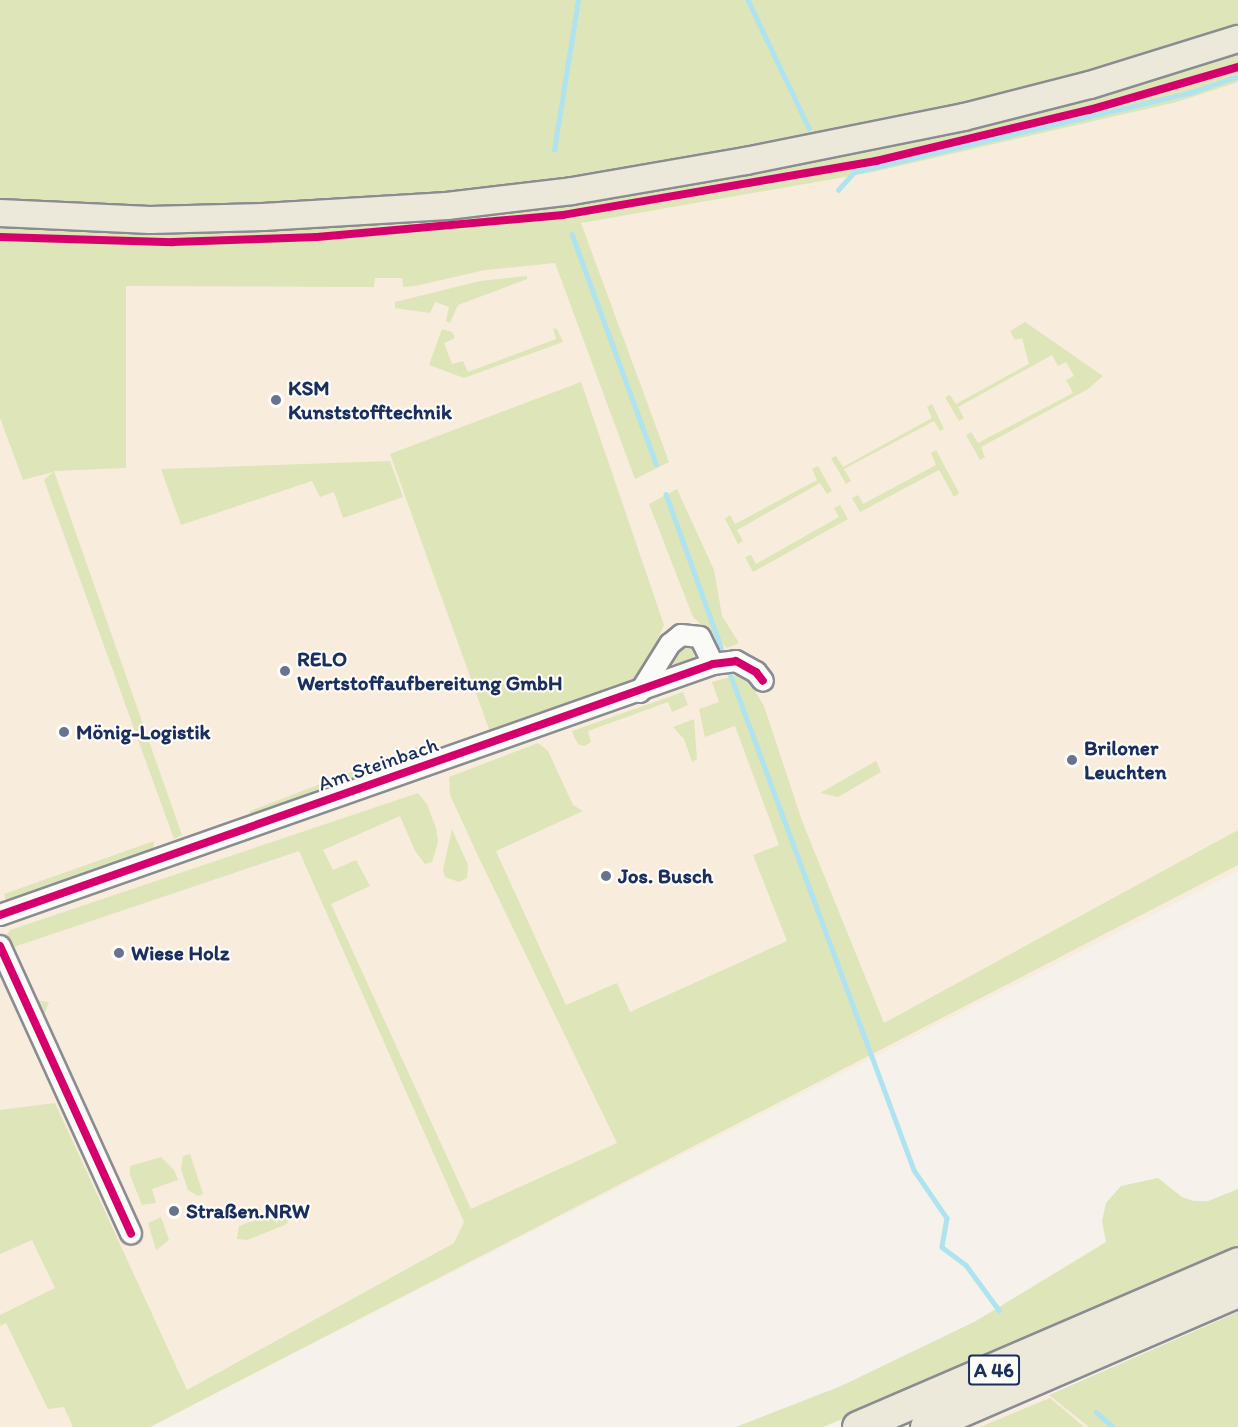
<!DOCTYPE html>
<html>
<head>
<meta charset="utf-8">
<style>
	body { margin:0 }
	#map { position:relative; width:1238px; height:1427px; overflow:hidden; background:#f6f2eb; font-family:Itim,sans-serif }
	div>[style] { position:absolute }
	.built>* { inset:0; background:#f8ecdd }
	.green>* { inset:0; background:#dee5b8; transform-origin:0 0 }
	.stream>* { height:4.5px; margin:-2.25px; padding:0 2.25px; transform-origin:2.25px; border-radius:2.25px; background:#afe3ef }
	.roads { filter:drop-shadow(2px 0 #8a8c91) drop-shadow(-2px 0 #8a8c91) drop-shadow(0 2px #8a8c91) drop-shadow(0 -2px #8a8c91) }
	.minor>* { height:20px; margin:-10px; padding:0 10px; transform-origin:10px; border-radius:10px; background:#fafaf7 }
	.major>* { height:26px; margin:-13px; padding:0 13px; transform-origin:13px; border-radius:13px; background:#ece9db }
	.highway>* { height:30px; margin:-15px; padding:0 15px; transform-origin:15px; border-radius:15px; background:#ece9db }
	.cycleway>* { height:8px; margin:-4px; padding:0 4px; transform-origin:4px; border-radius:4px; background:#d6006c }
	.dots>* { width:16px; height:16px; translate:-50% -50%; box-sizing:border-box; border:3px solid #fdfcf7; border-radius:50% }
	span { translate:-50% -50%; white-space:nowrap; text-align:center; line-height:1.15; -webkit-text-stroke:4.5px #fdfcf7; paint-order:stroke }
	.shield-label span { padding:2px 4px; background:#fdfcf7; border:2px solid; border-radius:4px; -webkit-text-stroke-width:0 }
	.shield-label { font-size:20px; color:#1b2f5e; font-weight:700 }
	.poi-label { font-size:21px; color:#1b2f5e; font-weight:700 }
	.left { translate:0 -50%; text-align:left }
	.street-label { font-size:21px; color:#1b2f5e }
</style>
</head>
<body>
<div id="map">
	<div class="built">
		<div style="clip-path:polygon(1238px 82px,1238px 871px,150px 1427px,0 1427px,0 245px,873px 172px,1177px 102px)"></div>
		<div style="clip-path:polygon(1049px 1395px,1089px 1427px,970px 1427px)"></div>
	</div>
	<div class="green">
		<div style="clip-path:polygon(0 0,1238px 0,1238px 26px,1158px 48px,1113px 71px,986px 105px,648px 169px,427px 196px,172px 212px,0 203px)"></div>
		<div style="clip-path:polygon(1238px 47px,1238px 82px,1177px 102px,873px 172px,581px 223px,669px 462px,635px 479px,555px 263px,485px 270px,415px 286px,403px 287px,402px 278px,375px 278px,374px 287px,126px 286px,126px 468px,54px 471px,182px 835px,174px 839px,44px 480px,53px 472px,23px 480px,0 418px,0 221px,574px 198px)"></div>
		<div style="clip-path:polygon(527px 276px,527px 279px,458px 305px,450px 323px,446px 321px,449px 307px,435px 302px,430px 313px,395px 308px,395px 302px,480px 281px)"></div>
		<div style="clip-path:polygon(1025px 322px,1103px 376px,1088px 389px,981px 447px,985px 457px,980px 460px,966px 435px,971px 432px,978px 443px,1073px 393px,1066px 380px,1074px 376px,1066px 362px,1058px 366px,1052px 355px,958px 407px,964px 418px,959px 421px,945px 397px,950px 395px,956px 404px,1029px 364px,1022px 338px,1015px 340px,1010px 331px)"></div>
		<div style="clip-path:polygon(553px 328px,557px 329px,563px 342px,464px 378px,429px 365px,442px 329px,452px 332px,455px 338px,444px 343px,452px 364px,463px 361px,468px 372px,556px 339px)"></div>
		<div style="clip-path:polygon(581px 382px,664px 625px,649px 659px,636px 678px,490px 732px,390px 454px)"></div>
		<div style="clip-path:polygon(932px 404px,944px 429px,940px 431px,934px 421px,844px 469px,851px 481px,846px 484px,831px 458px,836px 456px,843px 467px,932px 418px,927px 407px)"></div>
		<div style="clip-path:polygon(936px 450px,959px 493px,954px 497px,939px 470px,860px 512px,852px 498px,858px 495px,863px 504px,936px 465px,931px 453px)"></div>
		<div style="clip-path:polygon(390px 461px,403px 497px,343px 518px,334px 492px,320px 497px,312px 481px,181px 525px,161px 469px)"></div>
		<div style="clip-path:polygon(818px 466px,832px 491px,827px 494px,820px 483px,737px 530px,743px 541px,738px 544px,725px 519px,730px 515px,735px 524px,817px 480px,812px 469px)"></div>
		<div style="clip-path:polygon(677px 489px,714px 570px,722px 616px,739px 643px,727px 648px,693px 617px,649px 504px)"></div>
		<div style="clip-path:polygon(840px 505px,848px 519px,753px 572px,745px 557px,751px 555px,756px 564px,839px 517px,834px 508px)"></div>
		<div style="clip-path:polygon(689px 642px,694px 647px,694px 660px,676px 666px,672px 662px,675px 650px)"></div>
		<div style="clip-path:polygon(738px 675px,752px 686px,764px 706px,802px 821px,884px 1023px,1238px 830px,1238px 865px,150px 1427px,73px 1427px,64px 1407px,48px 1409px,6px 1323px,0 1326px,0 1315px,55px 1288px,32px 1240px,0 1254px,0 1110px,55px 1103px,187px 1390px,454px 1243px,464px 1222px,299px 851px,14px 947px,34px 1000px,49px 1002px,45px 1013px,31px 1006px,5px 937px,10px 930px,418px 793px,427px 804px,436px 828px,438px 842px,432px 862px,425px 864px,415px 851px,400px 816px,323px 850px,333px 870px,356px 860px,370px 886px,331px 904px,471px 1209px,617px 1143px,479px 858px,450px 795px,449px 777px,538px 743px,548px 751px,573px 805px,583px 811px,496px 851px,566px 1005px,617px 983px,630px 1012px,787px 941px,753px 855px,779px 845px,735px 726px,705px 737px,699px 709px,719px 702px,712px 682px)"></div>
		<div style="clip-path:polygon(683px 692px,688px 705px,672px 712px,668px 702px,588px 731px,591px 742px,585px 746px,579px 745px,574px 737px,572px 731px)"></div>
		<div style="clip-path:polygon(694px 719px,697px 759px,692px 762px,684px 739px,673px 727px)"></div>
		<div style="left:435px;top:740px;width:14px;height:199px;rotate:69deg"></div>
		<div style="clip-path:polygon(876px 761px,881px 772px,838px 797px,820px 793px)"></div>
		<div style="clip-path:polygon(452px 829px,468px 865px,467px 878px,459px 882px,445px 877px,443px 870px)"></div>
		<div style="clip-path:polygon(154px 841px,153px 851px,7px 902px,5px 898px,4px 894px)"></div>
		<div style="clip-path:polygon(190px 1154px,203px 1194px,198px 1196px,188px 1190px,181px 1169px,183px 1156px)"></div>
		<div style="clip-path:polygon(161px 1157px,174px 1170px,178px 1180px,152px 1189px,156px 1203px,142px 1205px,130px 1175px,130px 1166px)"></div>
		<div style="clip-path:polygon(1158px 1178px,1182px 1197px,1194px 1201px,1208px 1201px,1238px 1189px,1238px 1245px,1022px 1344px,823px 1427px,736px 1427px,841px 1386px,976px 1321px,1106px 1242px,1102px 1221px,1106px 1203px,1121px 1186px)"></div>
		<div style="clip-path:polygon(277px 1212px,288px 1214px,290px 1219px,285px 1225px,247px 1240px,237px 1239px,239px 1226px)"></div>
		<div style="clip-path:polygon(161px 1217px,169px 1240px,156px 1250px,148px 1223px)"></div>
		<div style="clip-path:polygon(1238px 1312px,1238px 1427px,1089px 1427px,1049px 1395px)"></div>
		<div style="clip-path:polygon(1050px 1398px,1084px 1427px,980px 1427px)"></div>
	</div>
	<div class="stream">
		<div style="left:748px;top:0;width:142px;rotate:64.5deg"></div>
		<div style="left:554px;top:150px;width:152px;rotate:-80.9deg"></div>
		<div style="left:838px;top:190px;width:24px;rotate:-48deg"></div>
		<div style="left:854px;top:172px;width:347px;rotate:-13.3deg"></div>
		<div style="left:1192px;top:92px;width:49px;rotate:-19.2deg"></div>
		<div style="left:572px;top:234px;width:245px;rotate:69.9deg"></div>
		<div style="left:666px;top:494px;width:163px;rotate:70.2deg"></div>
		<div style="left:728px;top:668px;width:535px;rotate:69.67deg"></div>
		<div style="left:914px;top:1170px;width:58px;rotate:55.5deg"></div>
		<div style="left:947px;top:1218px;width:29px;rotate:100deg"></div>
		<div style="left:942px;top:1247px;width:30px;rotate:37deg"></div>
		<div style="left:966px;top:1265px;width:56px;rotate:53.7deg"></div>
		<div style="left:1096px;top:1412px;width:23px;rotate:41deg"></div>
	</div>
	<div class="roads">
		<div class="minor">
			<div style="left:640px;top:692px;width:57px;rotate:-58deg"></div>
			<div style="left:670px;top:644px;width:14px;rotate:-39deg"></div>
			<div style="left:681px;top:635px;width:19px;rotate:6deg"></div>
			<div style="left:700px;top:637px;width:30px;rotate:64deg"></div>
			<div style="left:0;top:915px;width:756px;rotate:-19.39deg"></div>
			<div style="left:713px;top:664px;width:23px;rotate:-7deg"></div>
			<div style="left:736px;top:661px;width:23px;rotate:29deg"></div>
			<div style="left:756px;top:672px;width:11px;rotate:52deg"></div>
			<div style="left:0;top:946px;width:316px;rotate:65.5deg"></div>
		</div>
		<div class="major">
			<div style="left:0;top:213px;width:150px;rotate:2.7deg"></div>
			<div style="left:150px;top:220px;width:113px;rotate:-1.5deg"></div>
			<div style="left:263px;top:217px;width:184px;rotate:-3.4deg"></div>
			<div style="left:447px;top:206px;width:126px;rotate:-6.8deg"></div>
			<div style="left:572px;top:191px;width:177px;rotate:-9.8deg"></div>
			<div style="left:746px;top:161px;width:222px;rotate:-11.4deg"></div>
			<div style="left:964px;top:117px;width:130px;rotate:-14.3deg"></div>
			<div style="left:1090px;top:85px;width:155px;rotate:-17.3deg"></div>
		</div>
		<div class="highway">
			<div style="left:858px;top:1427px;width:414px;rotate:-23.3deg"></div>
			<div style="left:926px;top:1427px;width:340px;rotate:-23.4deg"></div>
		</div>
	</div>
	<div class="cycleway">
		<div style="left:0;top:237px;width:173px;rotate:1.7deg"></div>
		<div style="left:173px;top:242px;width:144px;rotate:-2deg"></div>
		<div style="left:317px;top:237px;width:247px;rotate:-5.1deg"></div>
		<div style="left:563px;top:215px;width:318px;rotate:-9.8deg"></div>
		<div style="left:876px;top:161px;width:219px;rotate:-13.5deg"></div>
		<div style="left:1089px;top:110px;width:155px;rotate:-16.1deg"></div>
		<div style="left:0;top:915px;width:756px;rotate:-19.39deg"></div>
		<div style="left:713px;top:664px;width:23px;rotate:-7deg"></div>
		<div style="left:736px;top:661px;width:23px;rotate:29deg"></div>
		<div style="left:756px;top:672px;width:11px;rotate:52deg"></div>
		<div style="left:0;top:946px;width:316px;rotate:65.5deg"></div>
	</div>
	<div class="dots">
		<div style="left:276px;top:400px;background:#68738f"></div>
		<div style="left:285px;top:671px;background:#68738f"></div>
		<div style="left:64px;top:732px;background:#68738f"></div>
		<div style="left:1072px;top:760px;background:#68738f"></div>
		<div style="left:606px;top:876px;background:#68738f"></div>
		<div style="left:119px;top:953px;background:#68738f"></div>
		<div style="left:174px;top:1211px;background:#68738f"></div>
	</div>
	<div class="shield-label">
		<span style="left:994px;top:1370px">A 46</span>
	</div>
	<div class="poi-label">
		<span class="left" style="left:288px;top:400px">KSM<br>Kunststofftechnik</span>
		<span class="left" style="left:297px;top:671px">RELO<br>Wertstoffaufbereitung GmbH</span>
		<span class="left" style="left:76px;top:732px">Mönig-Logistik</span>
		<span class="left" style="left:1084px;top:760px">Briloner<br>Leuchten</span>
		<span class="left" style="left:618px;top:876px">Jos. Busch</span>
		<span class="left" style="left:131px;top:953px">Wiese Holz</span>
		<span class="left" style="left:186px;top:1211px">Straßen.NRW</span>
	</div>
	<div class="street-label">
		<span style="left:378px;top:764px;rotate:-19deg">Am Steinbach</span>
	</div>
</div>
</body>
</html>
